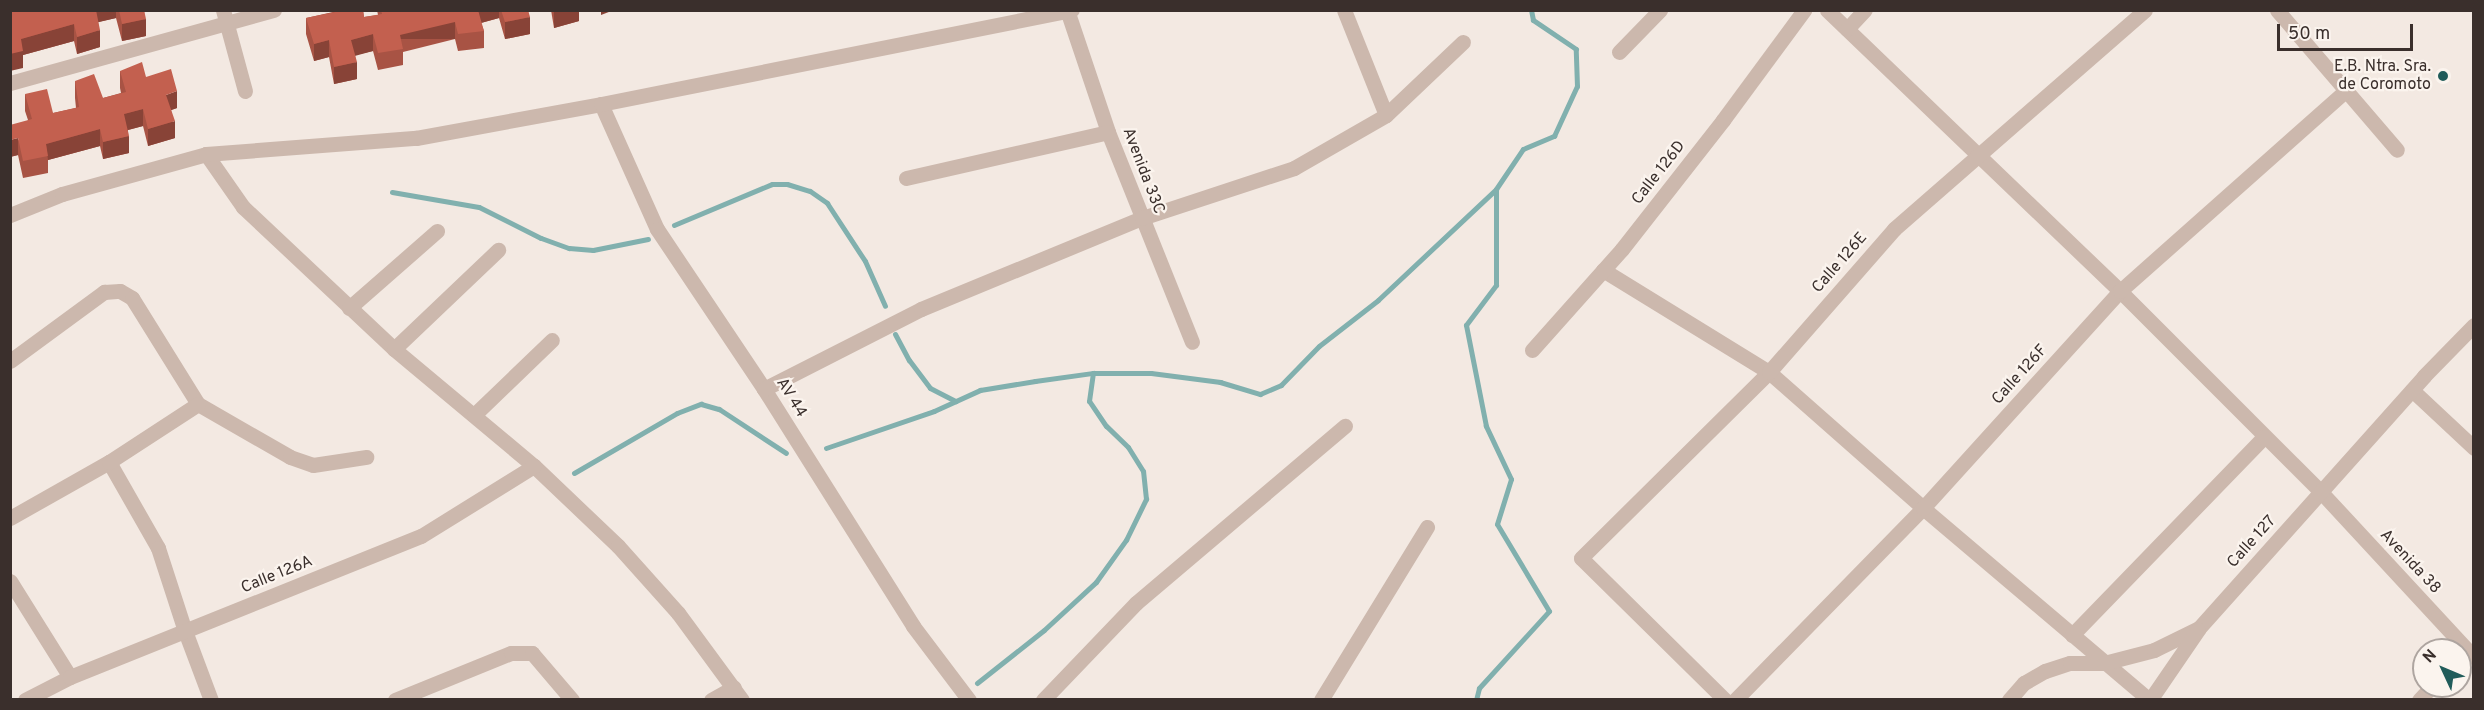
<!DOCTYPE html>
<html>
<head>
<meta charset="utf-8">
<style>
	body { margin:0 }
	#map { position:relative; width:2484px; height:710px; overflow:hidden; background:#f3e9e2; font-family:Overpass,sans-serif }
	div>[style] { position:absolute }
	.stream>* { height:5px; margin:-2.5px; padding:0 2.5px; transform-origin:2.5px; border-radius:2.5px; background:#81b0ae }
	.minor>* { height:15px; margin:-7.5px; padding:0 7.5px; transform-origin:7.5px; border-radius:7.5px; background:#ccb8ad }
	.wall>* { inset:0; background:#a85344 }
	.shaded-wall>* { inset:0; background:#884337; transform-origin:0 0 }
	.building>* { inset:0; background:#c3604f }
	.dots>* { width:16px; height:16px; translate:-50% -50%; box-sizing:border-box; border:3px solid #fbf4ee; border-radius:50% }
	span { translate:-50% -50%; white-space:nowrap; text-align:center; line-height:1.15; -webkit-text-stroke:4.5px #fbf4ee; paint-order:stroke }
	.poi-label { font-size:16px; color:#3a2f2c }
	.right { translate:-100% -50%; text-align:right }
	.street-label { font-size:16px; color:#3a2f2c }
	.frame { position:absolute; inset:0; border:12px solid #3a2f2c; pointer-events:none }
	.north { position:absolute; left:2412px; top:638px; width:60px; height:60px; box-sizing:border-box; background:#fbf4ee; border:2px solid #aea5a0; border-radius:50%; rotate:314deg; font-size:16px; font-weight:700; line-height:24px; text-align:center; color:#3a2f2c }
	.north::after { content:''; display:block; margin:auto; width:21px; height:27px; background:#215c5a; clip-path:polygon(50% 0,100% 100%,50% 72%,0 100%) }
	.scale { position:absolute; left:2277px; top:24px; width:136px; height:27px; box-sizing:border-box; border:3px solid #3a2f2c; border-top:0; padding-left:8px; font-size:18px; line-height:21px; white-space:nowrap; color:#3a2f2c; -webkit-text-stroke:4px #fbf4ee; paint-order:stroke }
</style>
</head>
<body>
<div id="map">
	<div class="stream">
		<div style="left:392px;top:192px;width:88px;rotate:9.8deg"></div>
		<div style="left:479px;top:207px;width:69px;rotate:26.6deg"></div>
		<div style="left:541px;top:238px;width:30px;rotate:20deg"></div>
		<div style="left:569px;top:248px;width:24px;rotate:5deg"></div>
		<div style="left:593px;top:250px;width:56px;rotate:-11.3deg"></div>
		<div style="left:674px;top:225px;width:106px;rotate:-22.7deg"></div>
		<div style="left:772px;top:184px;width:15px"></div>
		<div style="left:787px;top:184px;width:24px;rotate:17deg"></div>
		<div style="left:810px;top:191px;width:21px;rotate:35deg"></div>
		<div style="left:827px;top:203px;width:69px;rotate:56.8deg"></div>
		<div style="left:865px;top:261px;width:49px;rotate:66deg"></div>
		<div style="left:895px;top:334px;width:30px;rotate:62deg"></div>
		<div style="left:909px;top:360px;width:35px;rotate:53deg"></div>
		<div style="left:930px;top:388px;width:29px;rotate:27deg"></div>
		<div style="left:826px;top:448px;width:114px;rotate:-18.9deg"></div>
		<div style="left:934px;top:411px;width:51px;rotate:-24.5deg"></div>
		<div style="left:980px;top:390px;width:56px;rotate:-9.3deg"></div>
		<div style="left:1035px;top:381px;width:59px;rotate:-7.9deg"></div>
		<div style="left:1093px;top:373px;width:58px"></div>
		<div style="left:1151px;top:373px;width:70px;rotate:7.4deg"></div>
		<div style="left:1220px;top:382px;width:42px;rotate:16.7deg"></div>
		<div style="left:1260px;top:394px;width:23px;rotate:-23deg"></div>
		<div style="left:1281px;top:385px;width:54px;rotate:-45.7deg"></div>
		<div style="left:1319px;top:346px;width:75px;rotate:-37.9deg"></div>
		<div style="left:1378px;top:300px;width:162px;rotate:-43.2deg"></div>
		<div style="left:1496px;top:189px;width:48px;rotate:-56deg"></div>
		<div style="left:1523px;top:149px;width:34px;rotate:-23deg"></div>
		<div style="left:1554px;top:136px;width:55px;rotate:-65.3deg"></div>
		<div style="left:1577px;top:86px;width:37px;rotate:-92deg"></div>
		<div style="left:1576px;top:49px;width:52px;rotate:-146deg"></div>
		<div style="left:1533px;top:20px;width:10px;rotate:-101deg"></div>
		<div style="left:574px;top:473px;width:119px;rotate:-30.2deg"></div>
		<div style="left:677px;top:413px;width:26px;rotate:-21deg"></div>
		<div style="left:701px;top:404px;width:19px;rotate:16deg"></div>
		<div style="left:719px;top:409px;width:80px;rotate:33.3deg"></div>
		<div style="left:977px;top:683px;width:85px;rotate:-38.3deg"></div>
		<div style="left:1044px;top:630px;width:71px;rotate:-42.7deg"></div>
		<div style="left:1096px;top:582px;width:52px;rotate:-54.5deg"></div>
		<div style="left:1126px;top:540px;width:46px;rotate:-64deg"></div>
		<div style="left:1146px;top:499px;width:28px;rotate:-96deg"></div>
		<div style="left:1143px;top:471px;width:28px;rotate:-122deg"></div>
		<div style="left:1128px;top:447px;width:30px;rotate:-136deg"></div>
		<div style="left:1106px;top:426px;width:30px;rotate:-124deg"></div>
		<div style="left:1089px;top:401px;width:28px;rotate:-82deg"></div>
		<div style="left:1476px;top:700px;width:12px;rotate:-76deg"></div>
		<div style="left:1479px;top:688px;width:104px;rotate:-47.7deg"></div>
		<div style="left:1549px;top:611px;width:101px;rotate:-120.9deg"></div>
		<div style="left:1497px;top:524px;width:47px;rotate:-72.7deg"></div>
		<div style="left:1511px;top:479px;width:59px;rotate:-115.3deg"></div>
		<div style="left:1486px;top:426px;width:103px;rotate:-101.2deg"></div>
		<div style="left:1466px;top:325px;width:50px;rotate:-53.1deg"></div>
		<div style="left:1496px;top:285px;width:95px;rotate:-90deg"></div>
	</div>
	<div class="minor">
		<div style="left:223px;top:10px;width:84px;rotate:74.8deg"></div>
		<div style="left:1067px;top:10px;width:129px;rotate:71.4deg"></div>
		<div style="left:1108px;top:132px;width:226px;rotate:68.2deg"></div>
		<div style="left:1344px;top:10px;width:113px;rotate:68.2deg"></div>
		<div style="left:1827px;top:10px;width:406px;rotate:43.8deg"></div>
		<div style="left:2120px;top:291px;width:284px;rotate:45deg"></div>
		<div style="left:2321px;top:492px;width:225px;rotate:47.2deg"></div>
		<div style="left:2277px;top:10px;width:184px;rotate:49.4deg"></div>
		<div style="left:1847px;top:29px;width:26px;rotate:-47deg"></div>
		<div style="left:1619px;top:52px;width:59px;rotate:-45.7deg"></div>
		<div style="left:10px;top:83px;width:274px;rotate:-15.5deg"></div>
		<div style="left:601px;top:104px;width:137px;rotate:65.9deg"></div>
		<div style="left:657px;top:229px;width:192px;rotate:56.2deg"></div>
		<div style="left:764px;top:389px;width:280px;rotate:57.8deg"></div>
		<div style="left:913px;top:626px;width:93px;rotate:52.9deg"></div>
		<div style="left:206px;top:154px;width:65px;rotate:55.1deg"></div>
		<div style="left:243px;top:207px;width:207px;rotate:43.2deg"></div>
		<div style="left:394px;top:349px;width:182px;rotate:39.9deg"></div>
		<div style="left:534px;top:466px;width:116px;rotate:43.6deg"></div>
		<div style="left:618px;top:546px;width:90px;rotate:48.2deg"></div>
		<div style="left:678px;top:613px;width:108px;rotate:53.7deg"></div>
		<div style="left:906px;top:178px;width:207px;rotate:-12.8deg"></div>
		<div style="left:10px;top:215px;width:56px;rotate:-22deg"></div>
		<div style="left:62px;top:194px;width:149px;rotate:-15.5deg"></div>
		<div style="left:206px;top:154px;width:211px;rotate:-4.4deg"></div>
		<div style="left:416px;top:138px;width:188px;rotate:-10.4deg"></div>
		<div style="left:601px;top:104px;width:480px;rotate:-11.3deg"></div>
		<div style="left:1603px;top:270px;width:195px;rotate:31.6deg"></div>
		<div style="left:1769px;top:372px;width:205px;rotate:41.4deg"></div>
		<div style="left:1923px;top:508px;width:297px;rotate:40.3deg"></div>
		<div style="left:349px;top:308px;width:117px;rotate:-41.2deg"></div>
		<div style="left:394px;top:349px;width:144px;rotate:-43.6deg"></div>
		<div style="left:1532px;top:350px;width:135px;rotate:-48.3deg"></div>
		<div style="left:1622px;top:249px;width:164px;rotate:-51.9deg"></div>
		<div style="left:1723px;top:120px;width:137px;rotate:-53.6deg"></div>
		<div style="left:10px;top:361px;width:117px;rotate:-36.3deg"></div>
		<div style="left:104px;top:292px;width:16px;rotate:-4deg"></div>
		<div style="left:120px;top:291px;width:14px;rotate:30deg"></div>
		<div style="left:132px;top:298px;width:125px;rotate:58.1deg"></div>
		<div style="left:198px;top:404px;width:106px;rotate:29.9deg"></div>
		<div style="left:290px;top:457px;width:24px;rotate:19deg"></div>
		<div style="left:313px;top:465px;width:54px;rotate:-8.6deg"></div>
		<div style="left:764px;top:389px;width:176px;rotate:-27deg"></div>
		<div style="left:921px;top:309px;width:239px;rotate:-22.4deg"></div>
		<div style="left:1142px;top:218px;width:160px;rotate:-18.2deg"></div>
		<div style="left:1294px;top:168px;width:106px;rotate:-29.9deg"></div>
		<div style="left:1386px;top:115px;width:106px;rotate:-43.5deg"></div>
		<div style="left:2412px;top:390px;width:85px;rotate:43.1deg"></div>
		<div style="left:474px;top:415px;width:108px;rotate:-43.9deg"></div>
		<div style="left:109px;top:462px;width:99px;rotate:60.3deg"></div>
		<div style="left:158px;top:548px;width:87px;rotate:72deg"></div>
		<div style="left:185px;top:631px;width:74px;rotate:69.4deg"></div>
		<div style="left:10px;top:518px;width:114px;rotate:-29.5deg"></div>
		<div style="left:109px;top:462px;width:106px;rotate:-33.1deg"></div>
		<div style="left:10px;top:581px;width:113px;rotate:58deg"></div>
		<div style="left:2072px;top:635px;width:276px;rotate:-45.9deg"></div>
		<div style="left:25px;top:700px;width:51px;rotate:-27.1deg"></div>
		<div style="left:70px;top:677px;width:378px;rotate:-21.9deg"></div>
		<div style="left:421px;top:536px;width:133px;rotate:-31.8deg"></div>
		<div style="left:395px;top:700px;width:125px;rotate:-22.1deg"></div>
		<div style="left:511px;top:653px;width:21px"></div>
		<div style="left:532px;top:653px;width:62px;rotate:49.6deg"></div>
		<div style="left:711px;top:700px;width:26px;rotate:-29deg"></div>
		<div style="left:1043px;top:700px;width:134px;rotate:-46.2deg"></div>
		<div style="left:1136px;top:603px;width:274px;rotate:-40.3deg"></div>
		<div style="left:1321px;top:700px;width:203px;rotate:-58.5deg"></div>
		<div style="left:1725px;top:700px;width:202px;rotate:-135.4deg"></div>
		<div style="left:1581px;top:558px;width:264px;rotate:-44.7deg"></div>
		<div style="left:1769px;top:372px;width:190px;rotate:-48.8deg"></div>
		<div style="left:1894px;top:229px;width:333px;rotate:-41.1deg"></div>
		<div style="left:1735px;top:700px;width:269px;rotate:-45.6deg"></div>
		<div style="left:1923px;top:508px;width:293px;rotate:-47.8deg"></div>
		<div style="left:2120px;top:291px;width:302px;rotate:-41.6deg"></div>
		<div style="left:2009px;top:700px;width:23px;rotate:-49deg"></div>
		<div style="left:2024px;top:683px;width:24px;rotate:-30deg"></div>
		<div style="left:2045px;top:671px;width:26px;rotate:-18deg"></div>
		<div style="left:2070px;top:663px;width:34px"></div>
		<div style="left:2104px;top:663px;width:52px;rotate:-14.6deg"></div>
		<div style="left:2154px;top:650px;width:50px;rotate:-26.1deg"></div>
		<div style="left:2199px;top:628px;width:338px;rotate:-48.2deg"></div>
		<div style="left:2424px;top:376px;width:71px;rotate:-45.6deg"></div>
		<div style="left:2150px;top:700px;width:85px;rotate:-55.6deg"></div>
		<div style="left:2419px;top:700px;width:19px;rotate:-47deg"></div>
	</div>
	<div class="wall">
		<div style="clip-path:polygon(10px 10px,144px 10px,146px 36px,122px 41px,116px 18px,98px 22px,100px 47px,77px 54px,74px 41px,23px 55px,23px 68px)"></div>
		<div style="clip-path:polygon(333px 10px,363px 10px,364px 17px,378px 15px,377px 10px,528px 10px,530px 34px,505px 39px,499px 18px,481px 23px,484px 31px,484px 48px,458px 51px,455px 39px,403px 52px,403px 65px,378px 70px,373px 51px,355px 55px,357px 79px,334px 84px,329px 57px,314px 61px,306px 34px,306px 18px,333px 12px)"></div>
		<div style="clip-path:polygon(551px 10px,579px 10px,579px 21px,554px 28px)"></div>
		<div style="clip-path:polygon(120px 71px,146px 77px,177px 108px,171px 110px,175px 138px,148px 146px,143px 126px,128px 130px,129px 153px,103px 159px,100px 146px,48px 160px,48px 173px,23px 178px,18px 155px,10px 157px,28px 120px,25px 111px,25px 94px,53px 113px,76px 108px,75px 98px,75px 81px,103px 98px,121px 93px,120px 88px)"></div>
	</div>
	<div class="shaded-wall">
		<div style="clip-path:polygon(95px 10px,116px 10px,116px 18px,95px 23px)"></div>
		<div style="clip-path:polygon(477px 10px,499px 10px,499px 18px,477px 24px)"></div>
		<div style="clip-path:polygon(556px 10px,579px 10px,579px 21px,554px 28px,554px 11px)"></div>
		<div style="clip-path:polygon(601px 10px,614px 10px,601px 15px)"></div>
		<div style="clip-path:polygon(530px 17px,530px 34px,505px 39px,505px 22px)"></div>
		<div style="clip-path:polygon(146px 19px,146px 36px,122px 41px,122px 24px)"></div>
		<div style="left:455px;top:22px;width:17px;height:57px;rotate:90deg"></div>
		<div style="clip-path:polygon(74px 24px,74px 41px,23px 55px,23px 68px,10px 71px,10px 54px,21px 39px)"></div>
		<div style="clip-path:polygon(100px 30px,100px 47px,77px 54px,77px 37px)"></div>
		<div style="clip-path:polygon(373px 34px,373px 51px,351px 57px,351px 40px)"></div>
		<div style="clip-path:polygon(329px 40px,329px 57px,314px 61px,314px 44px)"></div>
		<div style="clip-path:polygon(357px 62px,357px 79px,334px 84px,334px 67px)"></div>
		<div style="clip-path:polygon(177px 91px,177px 108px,166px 112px,166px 95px)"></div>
		<div style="clip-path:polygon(143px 109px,143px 126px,124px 131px,124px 114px)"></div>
		<div style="clip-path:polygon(175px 121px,175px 138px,148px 146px,148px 129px)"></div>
		<div style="clip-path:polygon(100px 129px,100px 146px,48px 160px,46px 144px)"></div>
		<div style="clip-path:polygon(129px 136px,129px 153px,103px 159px,103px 142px)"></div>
		<div style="clip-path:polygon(18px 138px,18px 155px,10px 157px,10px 140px)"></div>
	</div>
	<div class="building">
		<div style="clip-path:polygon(10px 10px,96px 10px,100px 30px,77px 37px,74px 24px,21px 39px,23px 51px,10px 54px)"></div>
		<div style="clip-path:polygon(119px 10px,144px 10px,146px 19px,122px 24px)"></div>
		<div style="clip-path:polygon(335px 10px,363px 10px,364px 17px,382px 14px,381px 10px,478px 10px,484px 31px,458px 34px,455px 22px,400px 35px,403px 49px,378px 53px,373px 34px,351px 40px,357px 62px,334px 67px,329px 40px,314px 44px,306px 18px,335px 12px)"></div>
		<div style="clip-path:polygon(501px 10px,528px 10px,530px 17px,505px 22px)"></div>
		<div style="clip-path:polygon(142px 62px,146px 77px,171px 69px,177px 91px,166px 95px,175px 121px,148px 129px,143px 109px,124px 114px,129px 136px,103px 142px,100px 129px,46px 144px,48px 156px,23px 161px,18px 138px,10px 140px,10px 125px,32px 119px,25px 94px,47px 89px,53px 113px,79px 107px,75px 81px,94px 74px,103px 98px,126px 92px,120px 71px)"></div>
	</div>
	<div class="dots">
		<div style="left:2443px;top:76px;background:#215c5a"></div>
	</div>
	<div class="poi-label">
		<span class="right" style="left:2431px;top:76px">E.B. Ntra. Sra.<br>de Coromoto</span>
	</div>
	<div class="street-label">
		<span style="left:1143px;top:171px;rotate:69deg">Avenida 33C</span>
		<span style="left:1659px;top:173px;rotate:-52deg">Calle 126D</span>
		<span style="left:1840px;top:263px;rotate:-49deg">Calle 126E</span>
		<span style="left:2020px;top:375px;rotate:-48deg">Calle 126F</span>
		<span style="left:791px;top:398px;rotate:58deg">AV 44</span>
		<span style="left:2252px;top:542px;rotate:-48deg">Calle 127</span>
		<span style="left:2410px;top:562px;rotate:47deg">Avenida 38</span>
		<span style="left:277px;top:575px;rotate:-22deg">Calle 126A</span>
	</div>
	<div class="frame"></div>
	<div class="north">N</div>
	<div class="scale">50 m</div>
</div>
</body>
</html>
